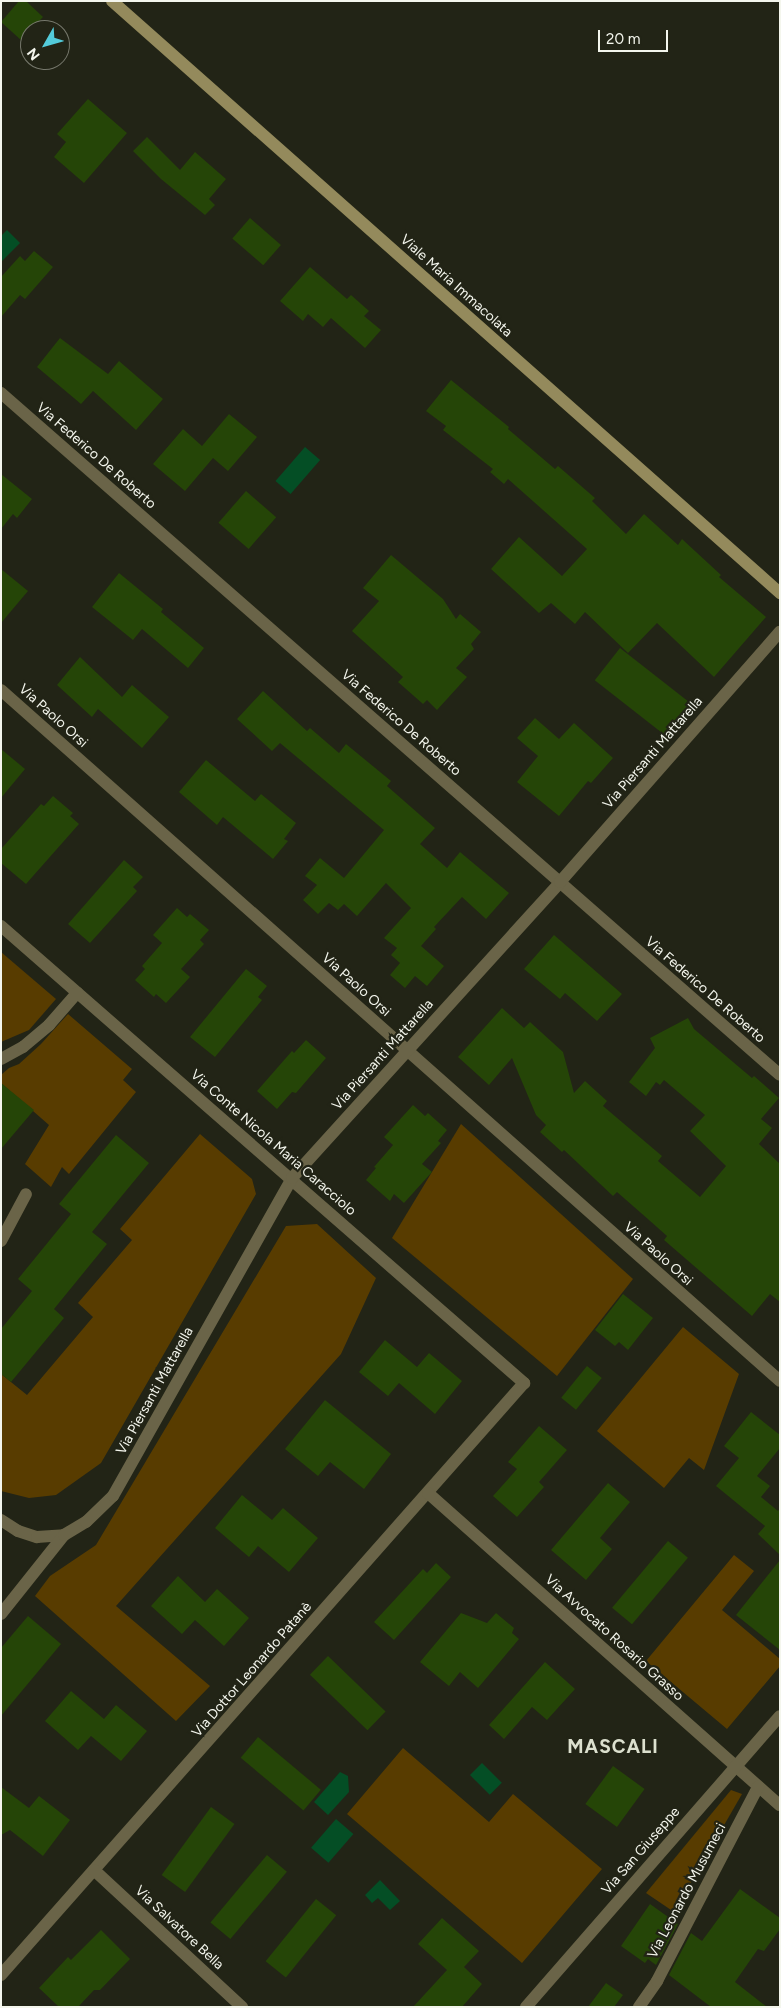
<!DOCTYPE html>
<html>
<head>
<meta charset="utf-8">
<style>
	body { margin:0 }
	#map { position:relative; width:781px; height:2008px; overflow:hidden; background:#222416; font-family:Figtree,sans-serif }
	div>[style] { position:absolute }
	.green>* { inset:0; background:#583c00 }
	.water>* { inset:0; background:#044e25; transform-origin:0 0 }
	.building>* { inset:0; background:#254507; transform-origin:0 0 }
	.street>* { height:12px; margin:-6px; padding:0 6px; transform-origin:6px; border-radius:6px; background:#6a6448 }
	.secondary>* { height:12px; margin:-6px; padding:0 6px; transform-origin:6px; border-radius:6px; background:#948a5c }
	span { translate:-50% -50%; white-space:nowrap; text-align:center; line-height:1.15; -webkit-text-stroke:4.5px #222416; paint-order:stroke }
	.street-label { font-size:14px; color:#f4f6ed }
	.district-label { font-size:19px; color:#dce0ce; font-weight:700; letter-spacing:1px }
	.frame { position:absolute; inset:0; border:2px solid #f4f6ed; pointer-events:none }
	.north { position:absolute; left:20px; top:20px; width:50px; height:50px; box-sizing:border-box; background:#222416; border:1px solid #76786c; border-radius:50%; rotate:232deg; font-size:14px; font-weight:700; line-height:20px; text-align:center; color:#f4f6ed }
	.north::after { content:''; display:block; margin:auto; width:18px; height:22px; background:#53cbda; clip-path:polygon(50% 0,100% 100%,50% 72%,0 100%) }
	.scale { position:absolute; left:598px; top:30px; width:70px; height:22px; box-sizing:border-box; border:2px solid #f4f6ed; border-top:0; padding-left:6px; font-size:15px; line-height:18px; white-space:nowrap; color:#f4f6ed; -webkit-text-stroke:4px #222416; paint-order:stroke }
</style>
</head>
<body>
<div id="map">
	<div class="green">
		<div style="clip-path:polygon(1px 952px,56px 999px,29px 1030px,1px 1042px)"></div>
		<div style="clip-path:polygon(68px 1014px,132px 1069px,123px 1080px,136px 1092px,69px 1174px,62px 1167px,51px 1187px,25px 1164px,49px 1125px,1px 1083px,1px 1075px,9px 1068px,19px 1064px,41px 1044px)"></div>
		<div style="clip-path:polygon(461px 1124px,633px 1279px,557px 1376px,392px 1238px)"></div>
		<div style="clip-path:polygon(200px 1134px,252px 1179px,256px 1194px,101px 1463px,56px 1495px,29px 1498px,1px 1491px,1px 1374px,27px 1395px,93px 1317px,78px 1303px,132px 1240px,120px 1229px)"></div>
		<div style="clip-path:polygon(317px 1224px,376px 1278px,341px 1354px,116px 1606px,210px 1686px,176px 1721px,35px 1596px,50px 1576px,96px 1545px,286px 1226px)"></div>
		<div style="clip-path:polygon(683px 1327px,739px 1374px,704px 1470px,689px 1458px,664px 1488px,597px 1431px)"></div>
		<div style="clip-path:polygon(734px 1555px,754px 1571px,722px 1610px,780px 1659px,780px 1666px,727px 1729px,646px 1661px)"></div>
		<div style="clip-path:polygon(403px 1748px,489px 1822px,513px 1794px,602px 1869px,522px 1963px,347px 1814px)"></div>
		<div style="clip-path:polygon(731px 1790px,742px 1794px,674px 1912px,646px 1893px)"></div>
	</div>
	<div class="water">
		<div style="clip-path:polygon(7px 230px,20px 243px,1px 262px,1px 236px)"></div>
		<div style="left:305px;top:447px;width:20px;height:45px;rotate:41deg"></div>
		<div style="left:482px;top:1763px;width:28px;height:17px;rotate:45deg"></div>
		<div style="clip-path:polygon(340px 1772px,348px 1776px,349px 1792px,328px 1815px,314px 1802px)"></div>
		<div style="left:336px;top:1819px;width:23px;height:38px;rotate:41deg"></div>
		<div style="clip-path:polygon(380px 1880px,400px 1901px,390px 1910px,378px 1898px,372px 1903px,365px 1895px)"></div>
	</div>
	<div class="building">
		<div style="clip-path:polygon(19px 1px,26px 1px,43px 17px,21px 40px,1px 22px)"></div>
		<div style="clip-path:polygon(88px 99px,127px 133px,84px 183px,54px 157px,66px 142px,57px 134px)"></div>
		<div style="clip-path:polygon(147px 137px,180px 170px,195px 152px,226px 179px,209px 199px,215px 205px,205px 215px,161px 179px,133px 151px)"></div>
		<div style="left:250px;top:218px;width:41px;height:27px;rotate:41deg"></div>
		<div style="clip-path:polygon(34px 251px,53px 267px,25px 299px,20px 295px,1px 317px,1px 277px,20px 256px,25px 261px)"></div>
		<div style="clip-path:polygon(310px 267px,347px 299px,351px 295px,369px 311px,364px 316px,381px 330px,365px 348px,331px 318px,323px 327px,308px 314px,303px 321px,280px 301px)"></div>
		<div style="clip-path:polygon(60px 338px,108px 374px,119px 361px,163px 399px,136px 430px,93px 391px,81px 404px,37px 367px)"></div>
		<div style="clip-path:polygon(451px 380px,509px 427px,508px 429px,555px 469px,558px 466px,595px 498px,592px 501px,626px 534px,644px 514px,678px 545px,682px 539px,721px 575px,719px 577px,766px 617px,714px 677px,657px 623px,628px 653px,585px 612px,575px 624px,551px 603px,539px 613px,491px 569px,519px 537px,562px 576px,587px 549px,508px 479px,504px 484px,490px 472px,493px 469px,443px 430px,446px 426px,426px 411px)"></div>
		<div style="clip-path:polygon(229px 414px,257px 437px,228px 471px,213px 458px,185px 491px,153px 464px,183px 429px,202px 446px)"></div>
		<div style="clip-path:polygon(1px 474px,32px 499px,17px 518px,13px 514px,1px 529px)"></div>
		<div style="left:246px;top:491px;width:40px;height:42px;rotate:41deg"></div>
		<div style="clip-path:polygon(391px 555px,443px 599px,456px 619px,460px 614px,481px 632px,471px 644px,474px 649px,456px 668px,467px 677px,437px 710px,427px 700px,423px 704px,398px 682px,403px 677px,352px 631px,379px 601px,363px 588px)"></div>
		<div style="clip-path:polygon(1px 569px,28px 591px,1px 623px)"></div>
		<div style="clip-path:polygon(119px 573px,163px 609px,161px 612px,204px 648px,188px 668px,142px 629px,133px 640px,92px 607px)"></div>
		<div style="left:620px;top:648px;width:92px;height:41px;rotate:38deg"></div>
		<div style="clip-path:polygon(80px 657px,122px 697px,132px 685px,169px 717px,142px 748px,98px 709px,92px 717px,57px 685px)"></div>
		<div style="clip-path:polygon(263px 691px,307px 731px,310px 728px,339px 753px,346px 744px,391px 781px,387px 786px,435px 828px,420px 844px,447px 868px,460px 852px,509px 893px,486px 919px,462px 897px,434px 927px,436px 929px,421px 946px,444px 966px,427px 986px,415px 976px,405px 988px,390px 975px,400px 963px,391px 955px,397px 948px,384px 938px,411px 908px,386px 883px,357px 916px,344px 904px,338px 910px,329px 903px,318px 914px,303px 900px,317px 885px,305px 876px,320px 858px,344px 878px,384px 830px,280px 743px,272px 751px,237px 719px)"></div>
		<div style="clip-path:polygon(535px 718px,559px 739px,574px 723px,613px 758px,591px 783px,588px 781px,559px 816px,517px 782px,538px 756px,517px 738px)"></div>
		<div style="clip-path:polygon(1px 749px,25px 769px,1px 798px)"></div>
		<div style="clip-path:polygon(206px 760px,255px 801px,261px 794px,296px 823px,284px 839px,288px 841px,273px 859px,223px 817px,217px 825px,179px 792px)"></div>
		<div style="clip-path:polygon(53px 796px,73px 813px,70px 816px,79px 824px,26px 884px,1px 863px,1px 849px,41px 804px,44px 806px)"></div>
		<div style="clip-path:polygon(124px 860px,143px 877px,133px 887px,137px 891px,90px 943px,68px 924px)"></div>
		<div style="clip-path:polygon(177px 908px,187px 917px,190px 914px,209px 930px,200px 940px,204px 944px,181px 969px,190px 977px,166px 1003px,156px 994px,154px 997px,135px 980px,145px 969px,142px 966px,162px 943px,153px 935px)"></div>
		<div style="clip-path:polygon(554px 935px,622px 994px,597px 1021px,565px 993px,560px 999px,524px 969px)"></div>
		<div style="clip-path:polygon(246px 969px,267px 986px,258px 997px,262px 1000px,215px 1057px,190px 1037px)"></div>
		<div style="clip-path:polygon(502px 1008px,524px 1028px,530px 1022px,563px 1052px,574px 1093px,585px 1081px,607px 1101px,603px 1106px,662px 1156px,658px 1161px,700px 1197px,726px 1166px,690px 1131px,705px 1115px,664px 1080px,660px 1085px,656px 1082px,646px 1096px,629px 1082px,655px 1048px,650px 1038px,688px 1018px,694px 1029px,752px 1078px,754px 1076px,779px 1098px,761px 1119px,772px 1128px,759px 1144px,780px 1164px,780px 1302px,770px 1294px,752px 1316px,664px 1240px,667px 1236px,649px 1220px,617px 1192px,613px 1196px,564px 1150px,562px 1152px,540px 1132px,546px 1125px,536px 1115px,512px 1058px,489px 1085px,458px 1057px)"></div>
		<div style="clip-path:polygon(306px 1040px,326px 1058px,296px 1093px,292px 1092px,277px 1109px,257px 1091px,292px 1051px,294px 1053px)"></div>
		<div style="clip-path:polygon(1px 1083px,34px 1110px,1px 1149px)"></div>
		<div style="clip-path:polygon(413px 1105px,425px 1116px,428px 1113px,447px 1130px,438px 1141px,441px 1143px,422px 1164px,432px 1172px,404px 1203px,394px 1194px,390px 1201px,366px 1180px,376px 1168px,374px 1167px,393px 1145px,384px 1137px)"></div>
		<div style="clip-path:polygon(116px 1135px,149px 1163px,92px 1232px,107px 1244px,54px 1309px,64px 1318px,11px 1382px,1px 1374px,1px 1329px,32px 1291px,18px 1279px,71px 1214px,59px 1204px)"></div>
		<div style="clip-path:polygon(623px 1294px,653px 1318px,628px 1350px,619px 1342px,615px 1346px,595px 1330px)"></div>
		<div style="clip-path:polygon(385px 1340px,417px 1367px,429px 1353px,462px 1381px,435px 1414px,399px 1383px,388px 1396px,359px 1372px)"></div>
		<div style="left:587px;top:1366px;width:19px;height:41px;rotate:39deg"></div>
		<div style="clip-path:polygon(325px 1400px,391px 1454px,364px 1489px,330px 1462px,318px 1476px,285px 1449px)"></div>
		<div style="clip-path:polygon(751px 1412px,780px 1435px,780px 1448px,757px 1476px,770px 1486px,761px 1497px,778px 1511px,780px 1508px,780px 1555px,758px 1534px,765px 1526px,716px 1486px,739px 1458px,724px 1446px)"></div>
		<div style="clip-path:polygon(539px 1426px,567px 1450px,539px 1482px,544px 1487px,517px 1517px,493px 1496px,517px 1469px,508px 1462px)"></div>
		<div style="clip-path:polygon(608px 1483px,630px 1502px,600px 1538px,612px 1549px,586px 1580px,551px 1550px)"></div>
		<div style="clip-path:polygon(242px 1495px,272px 1520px,283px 1508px,318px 1538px,289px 1572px,258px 1546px,249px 1557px,215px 1528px)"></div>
		<div style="left:668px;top:1541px;width:26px;height:87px;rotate:40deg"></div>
		<div style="clip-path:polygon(780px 1560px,780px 1650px,736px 1615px)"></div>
		<div style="clip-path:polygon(436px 1563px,451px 1577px,394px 1640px,374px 1622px,423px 1569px,427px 1573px)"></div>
		<div style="clip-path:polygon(178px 1576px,205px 1602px,217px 1589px,249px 1618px,224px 1646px,195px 1620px,182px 1634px,151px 1606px)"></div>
		<div style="clip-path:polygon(461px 1613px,487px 1623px,496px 1613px,514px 1628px,512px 1633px,519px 1639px,478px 1688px,460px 1672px,449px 1686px,420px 1662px)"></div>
		<div style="clip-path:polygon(28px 1616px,61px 1644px,1px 1716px,1px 1648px)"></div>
		<div style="left:328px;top:1656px;width:80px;height:26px;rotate:44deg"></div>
		<div style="clip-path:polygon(545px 1662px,575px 1689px,547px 1720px,532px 1707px,504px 1739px,489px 1725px)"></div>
		<div style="clip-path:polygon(71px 1691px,104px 1719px,116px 1705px,147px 1731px,121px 1761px,91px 1736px,78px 1750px,45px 1721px)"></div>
		<div style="left:258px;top:1737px;width:82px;height:27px;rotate:40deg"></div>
		<div style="left:613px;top:1766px;width:39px;height:47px;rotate:36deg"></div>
		<div style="clip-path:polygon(1px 1787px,29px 1808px,39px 1796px,70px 1820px,43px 1856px,10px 1830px,1px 1835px)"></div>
		<div style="left:211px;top:1807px;width:29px;height:84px;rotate:36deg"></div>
		<div style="left:267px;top:1855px;width:26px;height:88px;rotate:40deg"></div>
		<div style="clip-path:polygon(740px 1889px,780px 1918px,780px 1929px,764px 1951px,758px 1949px,735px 1982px,767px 2007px,711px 2007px,669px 1975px,691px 1933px,702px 1941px)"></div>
		<div style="left:316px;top:1899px;width:26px;height:80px;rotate:39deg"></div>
		<div style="clip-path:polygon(650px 1904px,678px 1924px,656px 1965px,648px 1959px,645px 1963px,621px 1946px)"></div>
		<div style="clip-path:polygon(442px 1918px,479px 1951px,464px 1967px,482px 1984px,462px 2007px,413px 2007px,447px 1970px,418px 1944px)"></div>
		<div style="clip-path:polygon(101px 1930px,130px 1959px,100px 1990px,94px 1990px,78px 2007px,59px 2007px,39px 1988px,68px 1957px,71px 1960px)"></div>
		<div style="clip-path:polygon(606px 1983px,623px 1995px,614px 2007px,588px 2007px)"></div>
	</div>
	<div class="street">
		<div style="left:1px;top:393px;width:1035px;rotate:41.2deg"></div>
		<div style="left:1px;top:690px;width:1041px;rotate:41.57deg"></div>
		<div style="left:1px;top:926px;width:695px;rotate:41.15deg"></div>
		<div style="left:524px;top:1383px;width:790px;rotate:131.46deg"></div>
		<div style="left:1px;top:1059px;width:25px;rotate:-29deg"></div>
		<div style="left:23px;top:1047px;width:34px;rotate:-40deg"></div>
		<div style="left:49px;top:1025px;width:43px;rotate:-48.8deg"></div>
		<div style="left:1px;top:1241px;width:53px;rotate:-62deg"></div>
		<div style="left:428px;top:1493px;width:470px;rotate:41.6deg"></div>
		<div style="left:1px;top:1520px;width:20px;rotate:33deg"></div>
		<div style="left:18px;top:1531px;width:20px;rotate:18deg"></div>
		<div style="left:37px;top:1537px;width:27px;rotate:-4deg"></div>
		<div style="left:1px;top:1614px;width:101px;rotate:-51.4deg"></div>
		<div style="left:64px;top:1535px;width:26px;rotate:-31deg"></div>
		<div style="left:86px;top:1522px;width:37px;rotate:-44deg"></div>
		<div style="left:113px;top:1496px;width:365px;rotate:-60.6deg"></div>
		<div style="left:292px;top:1178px;width:399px;rotate:-47.8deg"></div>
		<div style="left:560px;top:882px;width:333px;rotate:-48.7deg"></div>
		<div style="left:94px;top:1870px;width:202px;rotate:42.8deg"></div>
		<div style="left:526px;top:2007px;width:386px;rotate:-48.9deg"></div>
		<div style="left:639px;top:2007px;width:32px;rotate:-55deg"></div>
		<div style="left:657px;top:1981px;width:219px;rotate:-62.5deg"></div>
	</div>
	<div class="secondary">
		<div style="left:112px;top:1px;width:893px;rotate:41.55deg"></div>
	</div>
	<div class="street-label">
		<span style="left:456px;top:286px;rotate:42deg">Viale Maria Immacolata</span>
		<span style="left:96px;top:456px;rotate:41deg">Via Federico De Roberto</span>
		<span style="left:53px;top:716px;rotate:42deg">Via Paolo Orsi</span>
		<span style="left:401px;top:723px;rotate:41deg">Via Federico De Roberto</span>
		<span style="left:653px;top:753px;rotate:-49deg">Via Piersanti Mattarella</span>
		<span style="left:356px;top:985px;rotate:42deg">Via Paolo Orsi</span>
		<span style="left:705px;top:990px;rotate:41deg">Via Federico De Roberto</span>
		<span style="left:383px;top:1055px;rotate:-48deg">Via Piersanti Mattarella</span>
		<span style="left:273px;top:1143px;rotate:41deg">Via Conte Nicola Maria Caracciolo</span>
		<span style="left:658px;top:1254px;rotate:42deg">Via Paolo Orsi</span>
		<span style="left:155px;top:1391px;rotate:-61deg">Via Piersanti Mattarella</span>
		<span style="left:614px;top:1638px;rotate:42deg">Via Avvocato Rosario Grasso</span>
		<span style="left:252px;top:1670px;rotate:-49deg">Via Dottor Leonardo Patanè</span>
		<span style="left:641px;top:1851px;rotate:-49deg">Via San Giuseppe</span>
		<span style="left:687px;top:1891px;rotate:-62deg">Via Leonardo Musumeci</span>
		<span style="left:179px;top:1928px;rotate:43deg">Via Salvatore Bella</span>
	</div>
	<div class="district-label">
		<span style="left:613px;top:1747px">MASCALI</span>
	</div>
	<div class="frame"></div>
	<div class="north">N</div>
	<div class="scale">20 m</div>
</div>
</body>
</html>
